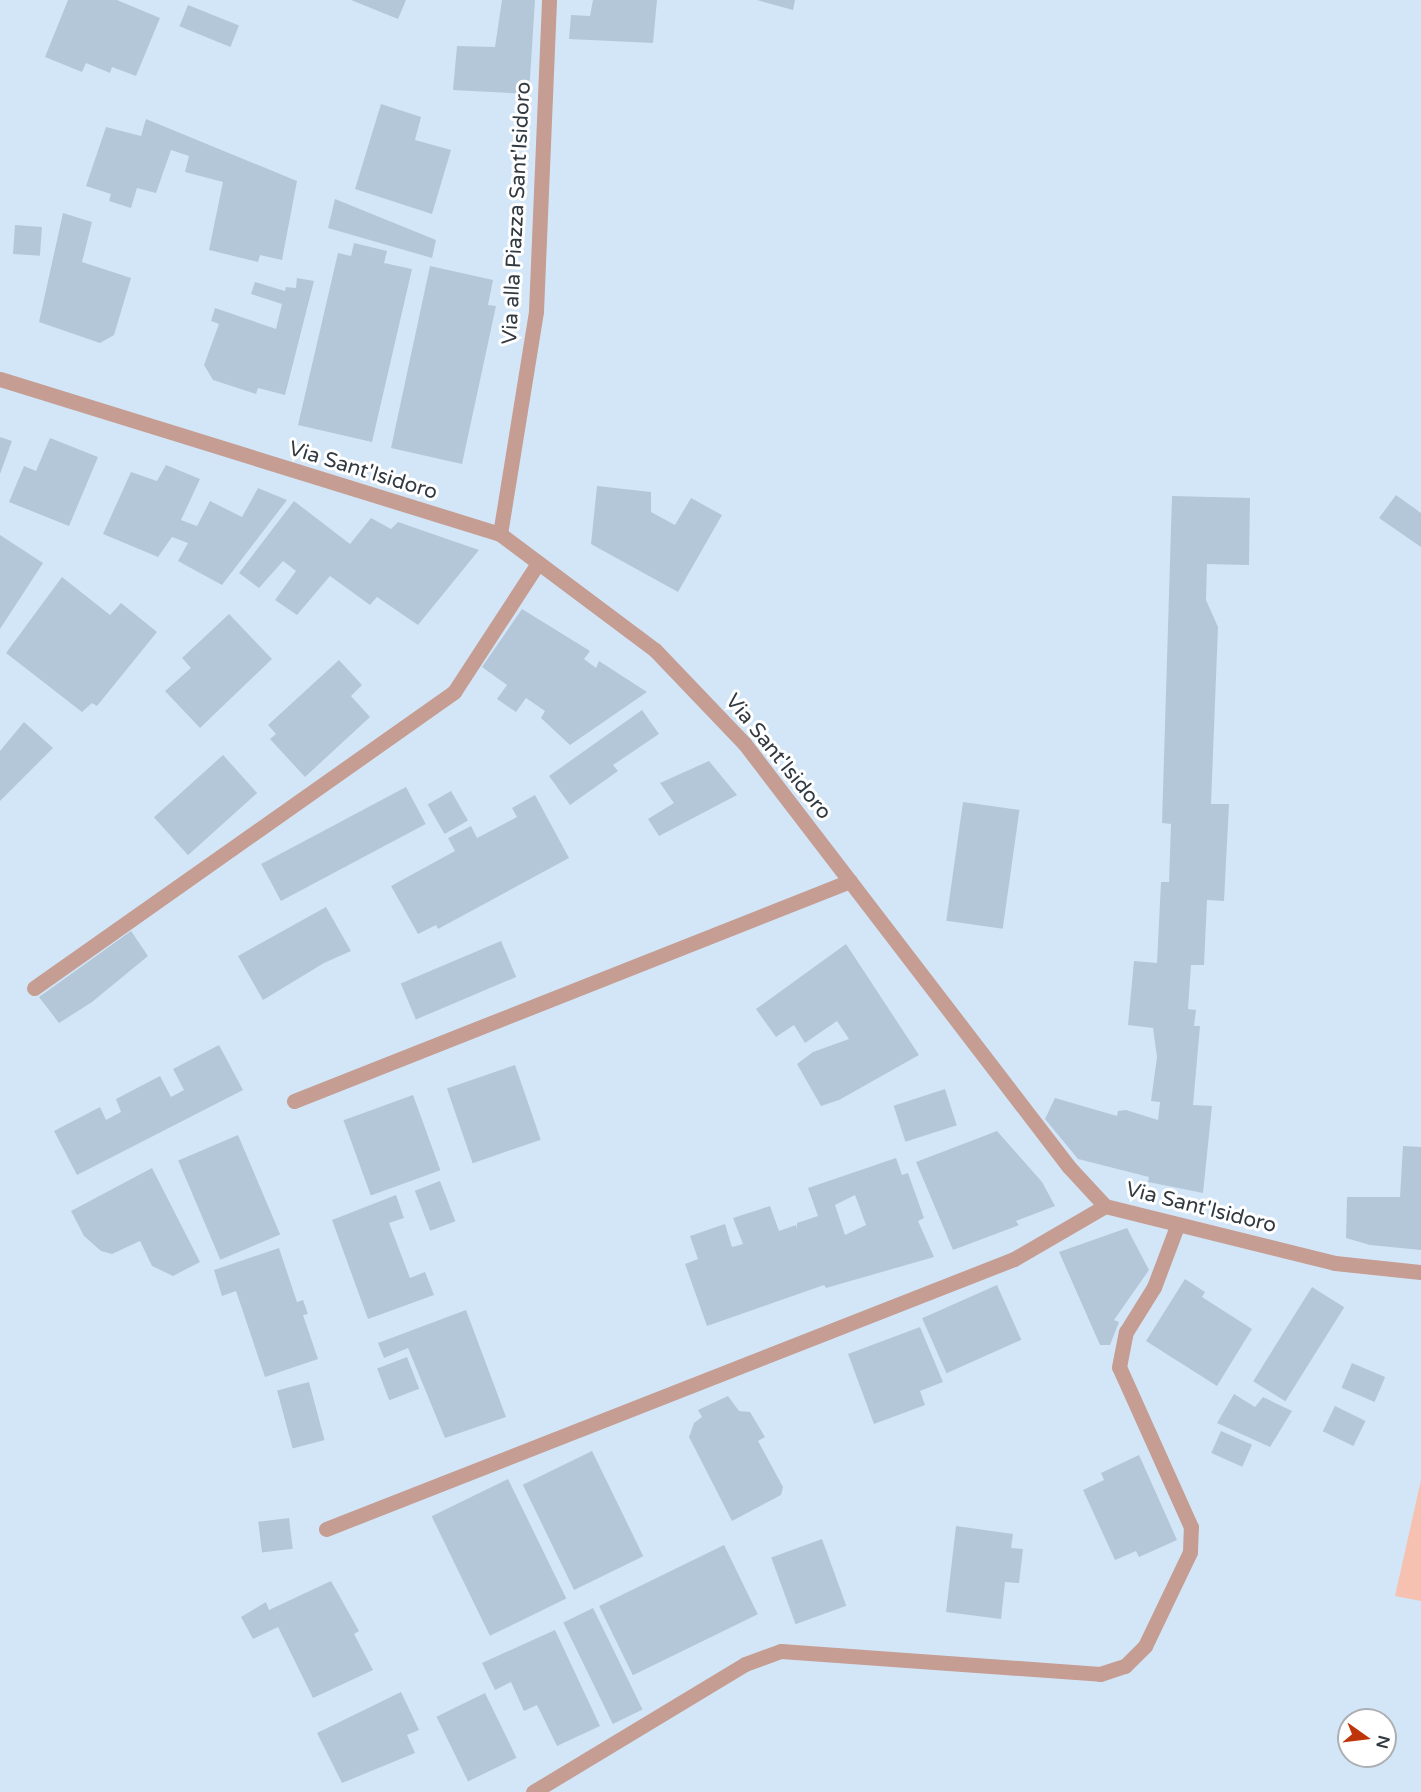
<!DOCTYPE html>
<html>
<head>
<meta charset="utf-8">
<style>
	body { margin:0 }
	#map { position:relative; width:1421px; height:1792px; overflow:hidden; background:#d3e6f8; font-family:"Varela Round",sans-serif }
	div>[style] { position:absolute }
	.green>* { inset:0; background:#f7c1b2 }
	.building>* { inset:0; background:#b4c7d9; transform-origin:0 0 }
	.street>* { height:15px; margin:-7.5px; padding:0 7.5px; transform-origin:7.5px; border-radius:7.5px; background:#c59d92 }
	span { translate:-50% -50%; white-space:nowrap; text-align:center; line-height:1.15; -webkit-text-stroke:6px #fff; paint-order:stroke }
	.street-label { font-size:21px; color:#323a41 }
	.north { position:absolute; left:1337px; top:1708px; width:60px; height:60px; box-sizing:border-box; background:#fff; border:2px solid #adb0b3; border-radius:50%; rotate:104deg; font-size:16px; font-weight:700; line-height:24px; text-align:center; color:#323a41 }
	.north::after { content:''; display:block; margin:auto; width:21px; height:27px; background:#be3509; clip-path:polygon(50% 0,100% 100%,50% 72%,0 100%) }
</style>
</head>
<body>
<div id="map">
	<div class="green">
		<div style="clip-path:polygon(1421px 1480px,1421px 1601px,1395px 1596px)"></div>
	</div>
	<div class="building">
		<div style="clip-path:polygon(68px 0,117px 0,160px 18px,136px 76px,112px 67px,110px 73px,86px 63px,82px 72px,45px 57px)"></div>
		<div style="clip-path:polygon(351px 0,406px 0,398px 19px)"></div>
		<div style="clip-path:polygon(502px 0,535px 0,529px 94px,453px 90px,457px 46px,495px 47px)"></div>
		<div style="clip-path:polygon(593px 0,657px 0,653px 43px,569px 39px,571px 15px,590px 16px)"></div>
		<div style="clip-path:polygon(757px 0,795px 0,793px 10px)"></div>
		<div style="left:188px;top:5px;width:55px;height:23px;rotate:22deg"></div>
		<div style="clip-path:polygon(381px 104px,421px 117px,415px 140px,451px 150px,432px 214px,355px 189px)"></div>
		<div style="clip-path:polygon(146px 119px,297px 181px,282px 260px,260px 255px,258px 262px,209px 250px,223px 182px,185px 172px,189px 156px,171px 150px,156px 193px,137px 188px,131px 208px,109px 201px,111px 194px,86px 186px,106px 127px,141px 136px)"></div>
		<div style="clip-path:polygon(335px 199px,436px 240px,432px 258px,328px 228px)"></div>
		<div style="clip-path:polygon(63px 213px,92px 222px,82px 262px,131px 278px,114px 335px,100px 343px,39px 322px)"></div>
		<div style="left:15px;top:225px;width:27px;height:29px;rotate:4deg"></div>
		<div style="clip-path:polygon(354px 243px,387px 251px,384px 263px,412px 269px,372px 442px,298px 425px,338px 253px,351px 256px)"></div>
		<div style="clip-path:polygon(430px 266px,493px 280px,488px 305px,496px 306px,462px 464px,391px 448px)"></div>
		<div style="clip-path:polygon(297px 278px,314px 281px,285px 395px,258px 388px,256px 394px,213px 380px,204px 365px,219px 324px,211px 321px,215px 308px,276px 329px,282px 304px,251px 294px,255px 282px,285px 291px,286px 287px,296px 288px)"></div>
		<div style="clip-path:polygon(0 437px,12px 441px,0 474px)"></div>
		<div style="clip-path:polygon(50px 438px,98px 457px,69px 526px,9px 502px,24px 466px,36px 471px)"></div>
		<div style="clip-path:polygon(166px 465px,200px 479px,181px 520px,197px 526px,210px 501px,242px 517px,258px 488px,287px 500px,222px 585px,178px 561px,188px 543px,172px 537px,158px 557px,103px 534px,131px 472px,157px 481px)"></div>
		<div style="clip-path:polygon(597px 486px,651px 492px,651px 512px,675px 525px,691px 498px,722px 515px,678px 592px,591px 544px)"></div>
		<div style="clip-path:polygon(1396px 495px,1421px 513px,1421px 547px,1379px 518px)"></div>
		<div style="clip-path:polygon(1172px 496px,1250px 498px,1249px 565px,1207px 564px,1206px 600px,1218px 627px,1211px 804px,1229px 804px,1224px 901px,1207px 900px,1204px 965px,1191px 965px,1188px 1009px,1196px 1010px,1194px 1026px,1200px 1026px,1193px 1105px,1212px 1106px,1203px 1193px,1148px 1182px,1149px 1177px,1078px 1159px,1045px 1119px,1055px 1098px,1117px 1116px,1118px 1111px,1126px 1110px,1158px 1120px,1160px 1102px,1151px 1101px,1157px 1057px,1153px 1028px,1128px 1025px,1134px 961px,1157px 963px,1161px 882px,1169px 882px,1171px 824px,1162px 823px)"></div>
		<div style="clip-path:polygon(294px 501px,350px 544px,371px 518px,391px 529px,398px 522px,479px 550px,418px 625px,377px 597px,370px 605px,330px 576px,297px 615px,275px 600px,296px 571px,283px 561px,259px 588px,239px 573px)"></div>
		<div style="clip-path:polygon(0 535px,43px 563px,0 629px)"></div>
		<div style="clip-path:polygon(62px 577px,110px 615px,121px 603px,157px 632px,97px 706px,92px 703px,82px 712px,6px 653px)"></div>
		<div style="clip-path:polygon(522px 609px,590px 651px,584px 659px,596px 668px,599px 661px,647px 692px,570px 745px,541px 718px,545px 711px,526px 698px,516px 712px,497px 699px,507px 685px,482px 667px)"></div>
		<div style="clip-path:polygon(229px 614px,272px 659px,200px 728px,165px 691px,191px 668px,182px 658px)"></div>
		<div style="clip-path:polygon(339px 660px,362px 685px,351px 696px,370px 717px,305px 777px,270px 739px,276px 734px,268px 725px)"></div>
		<div style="clip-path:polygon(642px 710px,659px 734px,613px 765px,618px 771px,570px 805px,549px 776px)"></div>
		<div style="clip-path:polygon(24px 722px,53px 748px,0 801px,0 751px)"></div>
		<div style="left:223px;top:755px;width:51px;height:93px;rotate:48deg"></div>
		<div style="clip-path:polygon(709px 761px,737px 795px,659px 836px,648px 819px,674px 803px,660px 783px)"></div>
		<div style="left:406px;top:787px;width:42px;height:164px;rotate:62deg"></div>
		<div style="left:451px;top:791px;width:34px;height:27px;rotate:60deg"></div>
		<div style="clip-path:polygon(535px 795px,569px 858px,438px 929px,436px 925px,418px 934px,391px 886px,455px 851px,448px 838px,471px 826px,477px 838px,517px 817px,512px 808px)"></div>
		<div style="left:963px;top:802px;width:57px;height:120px;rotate:8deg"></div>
		<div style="clip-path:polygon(326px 907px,351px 951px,324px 963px,263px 1000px,238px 956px)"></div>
		<div style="clip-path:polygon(131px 931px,148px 956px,92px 1002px,59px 1023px,39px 997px)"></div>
		<div style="left:501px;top:941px;width:39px;height:109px;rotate:67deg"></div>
		<div style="clip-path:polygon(846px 944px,919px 1055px,839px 1100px,821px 1106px,797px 1064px,813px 1052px,849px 1039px,837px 1021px,805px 1043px,794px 1025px,776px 1037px,756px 1009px)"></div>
		<div style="clip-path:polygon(219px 1045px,243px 1090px,77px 1175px,54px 1131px,100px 1107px,106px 1120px,121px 1112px,116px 1099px,160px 1076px,171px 1097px,184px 1090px,173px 1069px)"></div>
		<div style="left:515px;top:1065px;width:79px;height:72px;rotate:71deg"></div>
		<div style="left:945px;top:1089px;width:38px;height:54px;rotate:72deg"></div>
		<div style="left:413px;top:1095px;width:80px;height:74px;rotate:70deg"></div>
		<div style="clip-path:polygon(997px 1131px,1042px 1182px,1055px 1206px,1016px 1221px,1019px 1225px,953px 1250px,916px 1162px)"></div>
		<div style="left:238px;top:1135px;width:108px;height:65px;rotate:67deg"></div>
		<div style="clip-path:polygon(1403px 1146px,1421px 1147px,1421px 1250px,1370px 1245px,1346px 1238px,1347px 1197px,1400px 1197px)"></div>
		<div style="clip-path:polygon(evenodd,896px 1158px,902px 1175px,908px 1173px,924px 1218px,918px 1221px,934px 1257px,826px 1288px,824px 1285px,707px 1326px,685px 1264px,698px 1259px,690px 1236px,725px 1224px,732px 1247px,743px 1244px,733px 1218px,770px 1206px,779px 1231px,796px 1225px,797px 1229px,797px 1223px,818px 1216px,808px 1188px,896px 1158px,855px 1195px,866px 1225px,845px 1235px,835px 1205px,855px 1195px)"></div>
		<div style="clip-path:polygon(152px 1168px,200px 1262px,173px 1276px,152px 1266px,140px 1241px,112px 1254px,101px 1251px,84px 1236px,71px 1211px)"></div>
		<div style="left:440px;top:1181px;width:43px;height:27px;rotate:69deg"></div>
		<div style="clip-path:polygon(396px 1195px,404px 1218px,389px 1223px,410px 1278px,425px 1272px,434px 1295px,368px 1319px,332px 1220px)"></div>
		<div style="clip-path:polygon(1127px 1228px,1149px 1270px,1114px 1320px,1119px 1322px,1110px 1345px,1100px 1345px,1059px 1252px)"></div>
		<div style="clip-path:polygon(279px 1248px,297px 1302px,303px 1300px,308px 1314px,303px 1315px,318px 1359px,265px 1377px,236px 1291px,222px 1296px,214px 1270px)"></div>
		<div style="clip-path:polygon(1185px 1279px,1205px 1292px,1202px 1297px,1252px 1329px,1217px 1386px,1146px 1341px)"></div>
		<div style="left:997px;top:1285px;width:60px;height:82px;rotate:66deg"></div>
		<div style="left:1312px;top:1287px;width:38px;height:111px;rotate:32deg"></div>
		<div style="clip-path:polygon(466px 1310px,506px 1417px,445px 1438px,408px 1348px,384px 1358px,378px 1343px)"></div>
		<div style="clip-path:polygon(920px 1327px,943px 1382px,920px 1391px,925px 1405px,874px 1424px,848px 1354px)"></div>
		<div style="left:407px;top:1357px;width:34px;height:32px;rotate:69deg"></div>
		<div style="left:1352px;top:1363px;width:36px;height:27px;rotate:23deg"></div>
		<div style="left:309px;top:1382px;width:60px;height:33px;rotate:75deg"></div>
		<div style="clip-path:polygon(1234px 1394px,1255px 1407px,1263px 1397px,1292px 1411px,1270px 1447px,1217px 1423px)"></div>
		<div style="clip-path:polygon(728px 1396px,739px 1411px,750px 1412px,765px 1437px,758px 1441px,783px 1487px,781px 1495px,732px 1521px,689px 1437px,694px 1423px,702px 1417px,698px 1410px)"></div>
		<div style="left:1335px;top:1406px;width:34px;height:28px;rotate:26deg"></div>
		<div style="left:1221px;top:1431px;width:34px;height:24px;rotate:24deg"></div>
		<div style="left:592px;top:1451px;width:117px;height:77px;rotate:64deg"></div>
		<div style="clip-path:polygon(1139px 1455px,1177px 1540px,1139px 1557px,1136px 1551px,1115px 1560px,1083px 1490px,1104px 1480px,1101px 1473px)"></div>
		<div style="left:508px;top:1479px;width:133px;height:85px;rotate:64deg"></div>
		<div style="left:289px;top:1518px;width:31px;height:31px;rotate:83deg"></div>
		<div style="clip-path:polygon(956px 1526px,1013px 1534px,1011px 1548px,1023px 1549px,1019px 1583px,1005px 1582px,1001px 1619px,946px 1612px)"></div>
		<div style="left:822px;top:1539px;width:71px;height:54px;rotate:70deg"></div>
		<div style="left:724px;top:1545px;width:77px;height:139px;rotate:64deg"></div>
		<div style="clip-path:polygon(331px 1581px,359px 1631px,354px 1634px,373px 1670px,313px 1698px,278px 1627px,253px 1639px,241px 1617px,266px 1602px,269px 1610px)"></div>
		<div style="left:593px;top:1608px;width:113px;height:33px;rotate:64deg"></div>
		<div style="clip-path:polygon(555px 1630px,600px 1726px,557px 1746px,537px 1705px,524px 1711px,511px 1682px,495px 1690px,482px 1663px)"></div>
		<div style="clip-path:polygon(401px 1692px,419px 1730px,407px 1735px,415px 1753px,342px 1783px,317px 1733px)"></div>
		<div style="left:485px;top:1693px;width:72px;height:54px;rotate:64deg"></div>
	</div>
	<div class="street">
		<div style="left:0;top:379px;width:523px;rotate:17.22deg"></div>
		<div style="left:500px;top:534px;width:194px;rotate:36.8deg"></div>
		<div style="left:655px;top:650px;width:129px;rotate:46.3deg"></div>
		<div style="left:744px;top:743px;width:534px;rotate:52.53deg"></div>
		<div style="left:1069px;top:1167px;width:53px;rotate:47.3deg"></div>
		<div style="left:1105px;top:1206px;width:237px;rotate:13.9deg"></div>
		<div style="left:1335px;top:1263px;width:86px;rotate:6deg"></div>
		<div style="left:500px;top:534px;width:226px;rotate:-80.8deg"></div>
		<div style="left:536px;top:311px;width:311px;rotate:-87.6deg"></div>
		<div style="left:34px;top:988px;width:514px;rotate:-35.17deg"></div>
		<div style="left:454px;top:692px;width:154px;rotate:-56.9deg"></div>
		<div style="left:294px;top:1101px;width:598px;rotate:-21.59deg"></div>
		<div style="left:326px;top:1529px;width:739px;rotate:-21.43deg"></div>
		<div style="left:1014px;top:1259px;width:105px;rotate:-30.2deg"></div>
		<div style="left:533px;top:1792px;width:248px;rotate:-31.1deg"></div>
		<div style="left:745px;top:1664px;width:38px;rotate:-20deg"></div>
		<div style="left:781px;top:1651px;width:320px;rotate:4.1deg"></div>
		<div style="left:1100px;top:1674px;width:26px;rotate:-18deg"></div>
		<div style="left:1125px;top:1666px;width:28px;rotate:-45deg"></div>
		<div style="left:1145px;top:1646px;width:104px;rotate:-64.4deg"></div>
		<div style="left:1190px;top:1552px;width:25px;rotate:-88deg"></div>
		<div style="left:1191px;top:1527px;width:175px;rotate:-114.2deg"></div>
		<div style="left:1119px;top:1367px;width:36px;rotate:-79deg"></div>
		<div style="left:1126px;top:1332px;width:53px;rotate:-58.1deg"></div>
		<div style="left:1154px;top:1287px;width:65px;rotate:-69.3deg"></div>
	</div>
	<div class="street-label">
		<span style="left:517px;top:213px;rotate:-87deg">Via alla Piazza Sant'Isidoro</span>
		<span style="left:363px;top:471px;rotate:17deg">Via Sant'Isidoro</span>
		<span style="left:778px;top:757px;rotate:51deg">Via Sant'Isidoro</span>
		<span style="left:1201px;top:1208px;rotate:14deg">Via Sant'Isidoro</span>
	</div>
	<div class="north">N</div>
</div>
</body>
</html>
